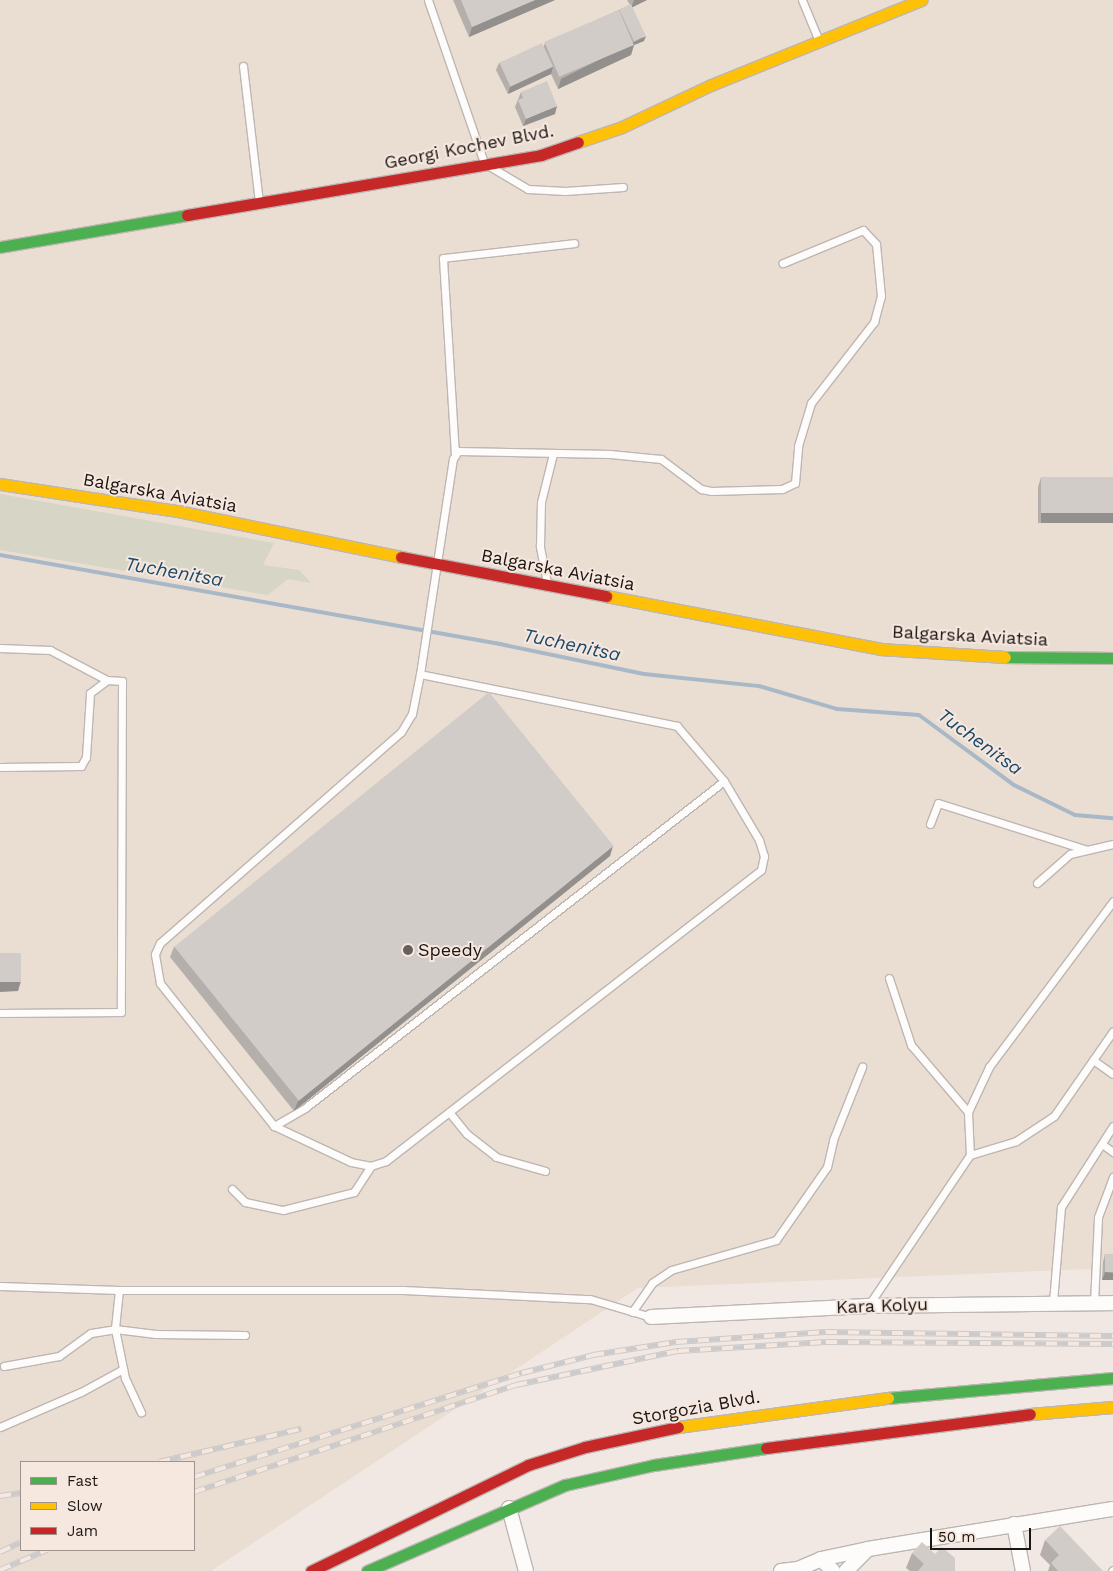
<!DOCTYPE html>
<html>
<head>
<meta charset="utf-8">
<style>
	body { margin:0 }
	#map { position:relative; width:1113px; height:1571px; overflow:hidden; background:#f1e8e4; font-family:"Work Sans",sans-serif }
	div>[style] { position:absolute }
	.industrial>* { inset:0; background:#eaded2 }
	.green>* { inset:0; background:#d6d5c6 }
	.stream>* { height:4px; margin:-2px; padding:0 2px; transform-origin:2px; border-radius:2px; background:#a8b8c7 }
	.roads { filter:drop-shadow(1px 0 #bdb6b3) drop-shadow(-1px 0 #bdb6b3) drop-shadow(0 1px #bdb6b3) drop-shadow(0 -1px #bdb6b3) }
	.lane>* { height:7px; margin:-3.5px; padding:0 3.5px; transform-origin:3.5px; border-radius:3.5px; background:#fdfcfb }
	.street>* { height:14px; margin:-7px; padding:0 7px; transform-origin:7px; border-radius:7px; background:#fdfcfb }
	.fast>* { height:11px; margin:-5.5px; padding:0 5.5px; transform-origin:5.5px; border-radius:5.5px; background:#4caf50 }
	.slow>* { height:11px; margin:-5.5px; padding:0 5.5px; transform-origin:5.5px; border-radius:5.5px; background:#ffc107 }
	.jam>* { height:11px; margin:-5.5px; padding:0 5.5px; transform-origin:5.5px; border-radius:5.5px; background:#c62828 }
	.rail>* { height:5.5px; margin-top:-2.75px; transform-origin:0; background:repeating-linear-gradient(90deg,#f6e7df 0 11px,#cccaca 0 22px); box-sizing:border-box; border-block:1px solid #cccaca }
	.wall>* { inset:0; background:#b5afac }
	.shaded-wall>* { inset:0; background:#938f8c; transform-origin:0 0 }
	.building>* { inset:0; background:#d2ccc8; transform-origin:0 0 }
	.dots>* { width:14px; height:14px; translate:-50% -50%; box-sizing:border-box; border:2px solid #f6e7df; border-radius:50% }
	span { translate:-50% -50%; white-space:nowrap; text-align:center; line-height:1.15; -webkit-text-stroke:4px #f6e7df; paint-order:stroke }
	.street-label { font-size:18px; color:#1b1613 }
	.poi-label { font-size:18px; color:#1b1613 }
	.left { translate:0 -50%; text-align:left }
	.water-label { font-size:19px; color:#194a6a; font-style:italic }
	.legend { position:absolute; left:20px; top:1461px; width:175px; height:90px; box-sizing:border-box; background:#f6e7df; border:1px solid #9e938d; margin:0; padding:6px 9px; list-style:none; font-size:15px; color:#1b1613 }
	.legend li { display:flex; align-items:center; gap:10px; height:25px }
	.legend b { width:25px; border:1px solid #9e938d }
	.scale { position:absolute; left:930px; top:1528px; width:101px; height:22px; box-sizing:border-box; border:2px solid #1b1613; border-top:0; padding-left:6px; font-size:15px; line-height:18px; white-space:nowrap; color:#1b1613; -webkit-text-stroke:4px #f6e7df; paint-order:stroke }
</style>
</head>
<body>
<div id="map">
	<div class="industrial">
		<div style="clip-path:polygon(evenodd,0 0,1113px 0,1113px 1268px,638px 1288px,211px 1571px,0 1571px,0 0,21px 1462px,194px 1462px,194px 1550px,21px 1550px,21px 1462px)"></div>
	</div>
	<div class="green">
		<div style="clip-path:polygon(0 494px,274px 543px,263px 565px,299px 570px,311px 583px,288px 579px,268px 595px,0 550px)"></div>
	</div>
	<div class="stream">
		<div style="left:0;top:555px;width:508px;rotate:10.09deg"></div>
		<div style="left:500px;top:644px;width:147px;rotate:11.8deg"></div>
		<div style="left:644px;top:674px;width:116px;rotate:6deg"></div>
		<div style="left:759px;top:686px;width:81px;rotate:16.4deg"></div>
		<div style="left:837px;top:709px;width:82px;rotate:4.2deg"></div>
		<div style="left:919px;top:715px;width:118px;rotate:36.4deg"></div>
		<div style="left:1014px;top:785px;width:68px;rotate:26.2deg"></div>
		<div style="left:1075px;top:815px;width:38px;rotate:5deg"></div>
	</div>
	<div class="roads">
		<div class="lane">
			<div style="left:428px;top:0;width:172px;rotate:71deg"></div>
			<div style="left:484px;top:163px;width:51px;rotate:30.6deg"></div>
			<div style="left:528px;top:189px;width:37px;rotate:3deg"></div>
			<div style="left:565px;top:191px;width:58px;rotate:-3.9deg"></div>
			<div style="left:802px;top:0;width:44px;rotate:67.5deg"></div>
			<div style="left:243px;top:66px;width:137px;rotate:83.3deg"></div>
			<div style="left:455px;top:455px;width:197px;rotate:-93.5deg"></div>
			<div style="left:443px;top:258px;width:132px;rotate:-6.5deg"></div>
			<div style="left:547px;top:583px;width:38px;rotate:-101deg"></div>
			<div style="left:540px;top:546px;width:44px;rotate:-88.7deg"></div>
			<div style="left:541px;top:502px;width:49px;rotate:-76deg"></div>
			<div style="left:0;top:648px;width:50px;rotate:2.3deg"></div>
			<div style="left:50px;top:650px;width:64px;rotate:27.8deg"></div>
			<div style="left:420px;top:674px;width:262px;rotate:11.4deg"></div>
			<div style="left:677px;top:726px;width:72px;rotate:49.5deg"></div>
			<div style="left:724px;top:781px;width:69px;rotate:59.3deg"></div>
			<div style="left:759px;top:840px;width:17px;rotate:73deg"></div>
			<div style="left:764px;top:856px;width:14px;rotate:102deg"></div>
			<div style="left:761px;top:870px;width:475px;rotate:142.2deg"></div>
			<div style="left:386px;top:1161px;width:16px;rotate:162deg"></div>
			<div style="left:371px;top:1166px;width:20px;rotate:-169deg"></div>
			<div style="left:351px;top:1162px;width:85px;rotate:-154.9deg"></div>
			<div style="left:274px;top:1126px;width:183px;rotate:-128.6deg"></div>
			<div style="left:160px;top:983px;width:29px;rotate:-100deg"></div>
			<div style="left:155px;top:954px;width:12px;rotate:-66deg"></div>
			<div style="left:160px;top:943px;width:320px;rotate:-41.2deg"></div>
			<div style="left:401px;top:732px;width:21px;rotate:-59deg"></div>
			<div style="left:412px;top:714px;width:41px;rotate:-78.7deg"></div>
			<div style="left:420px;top:674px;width:218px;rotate:-81.3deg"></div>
			<div style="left:453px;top:459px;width:9px;rotate:-58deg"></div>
			<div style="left:458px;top:451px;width:152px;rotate:1.1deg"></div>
			<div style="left:610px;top:454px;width:51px;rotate:5.6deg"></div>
			<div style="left:661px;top:459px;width:50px;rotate:36.9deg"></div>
			<div style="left:701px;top:489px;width:10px;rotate:11deg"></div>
			<div style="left:711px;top:491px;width:71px;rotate:-1.6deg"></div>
			<div style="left:782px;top:489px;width:14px;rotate:-25deg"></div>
			<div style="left:795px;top:483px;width:37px;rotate:-85deg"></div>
			<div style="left:798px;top:446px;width:45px;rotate:-73.2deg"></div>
			<div style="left:811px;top:403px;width:103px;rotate:-52.1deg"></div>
			<div style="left:874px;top:322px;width:27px;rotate:-75deg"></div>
			<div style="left:881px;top:296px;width:52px;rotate:-95.5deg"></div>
			<div style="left:876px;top:244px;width:19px;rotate:-133deg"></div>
			<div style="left:863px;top:230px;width:87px;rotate:157.6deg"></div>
			<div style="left:0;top:767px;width:81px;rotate:-0.7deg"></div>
			<div style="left:81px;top:766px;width:10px;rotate:-61deg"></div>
			<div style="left:86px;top:757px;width:64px;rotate:-86.4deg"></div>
			<div style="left:90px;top:693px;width:21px;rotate:-37deg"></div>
			<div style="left:107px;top:680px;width:15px;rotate:4deg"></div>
			<div style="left:122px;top:681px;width:331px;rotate:90.2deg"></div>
			<div style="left:121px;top:1012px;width:121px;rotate:179.5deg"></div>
			<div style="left:930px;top:824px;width:22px;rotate:-69deg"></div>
			<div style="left:938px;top:803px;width:156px;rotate:17.5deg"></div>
			<div style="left:1037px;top:883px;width:44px;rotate:-41.3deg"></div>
			<div style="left:1070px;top:854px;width:44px;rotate:-13.1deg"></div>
			<div style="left:889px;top:978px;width:71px;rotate:71.8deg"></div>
			<div style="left:911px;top:1045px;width:88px;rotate:49.6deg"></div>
			<div style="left:1093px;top:1060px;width:24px;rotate:35deg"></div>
			<div style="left:449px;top:1112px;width:28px;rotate:51deg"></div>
			<div style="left:467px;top:1134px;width:37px;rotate:38deg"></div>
			<div style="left:496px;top:1157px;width:51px;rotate:15.9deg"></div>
			<div style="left:274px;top:1126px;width:36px;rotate:-30deg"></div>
			<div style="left:305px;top:1108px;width:531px;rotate:-37.97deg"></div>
			<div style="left:1102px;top:1144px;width:14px;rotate:36deg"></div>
			<div style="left:970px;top:1155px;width:43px;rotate:-92.7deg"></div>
			<div style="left:968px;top:1112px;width:50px;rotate:-65deg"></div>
			<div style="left:989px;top:1067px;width:207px;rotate:-53.2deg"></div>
			<div style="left:232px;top:1189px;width:18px;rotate:45deg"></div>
			<div style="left:245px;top:1202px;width:39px;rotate:12deg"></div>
			<div style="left:283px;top:1210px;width:73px;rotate:-14.2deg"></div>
			<div style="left:354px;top:1192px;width:31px;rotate:-57deg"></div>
			<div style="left:0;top:1286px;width:119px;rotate:1.9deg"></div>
			<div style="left:119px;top:1290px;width:284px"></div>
			<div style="left:403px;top:1290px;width:187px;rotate:2.8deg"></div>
			<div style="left:590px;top:1299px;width:64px;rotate:16.4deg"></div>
			<div style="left:119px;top:1290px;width:39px;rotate:96deg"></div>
			<div style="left:115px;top:1329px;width:50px;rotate:78.5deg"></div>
			<div style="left:125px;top:1378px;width:38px;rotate:65deg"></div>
			<div style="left:1053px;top:1302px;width:95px;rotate:-85.2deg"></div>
			<div style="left:1061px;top:1207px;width:96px;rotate:-57.3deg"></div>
			<div style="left:1094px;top:1303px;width:86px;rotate:-87.3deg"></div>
			<div style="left:1098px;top:1217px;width:43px;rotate:-69.4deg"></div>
			<div style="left:868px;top:1306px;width:182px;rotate:-56deg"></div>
			<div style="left:970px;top:1155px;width:48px;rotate:-16.9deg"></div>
			<div style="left:1016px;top:1141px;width:45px;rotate:-33.3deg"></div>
			<div style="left:1054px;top:1116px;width:103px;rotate:-55.2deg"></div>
			<div style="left:632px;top:1312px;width:35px;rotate:-55deg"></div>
			<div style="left:652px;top:1283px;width:23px;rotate:-34deg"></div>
			<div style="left:671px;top:1270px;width:109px;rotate:-15.9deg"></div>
			<div style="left:776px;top:1240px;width:89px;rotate:-55.1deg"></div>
			<div style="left:827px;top:1167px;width:28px;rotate:-77deg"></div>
			<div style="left:833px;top:1140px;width:79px;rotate:-68.3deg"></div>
			<div style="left:4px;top:1366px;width:56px;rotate:-10.3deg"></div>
			<div style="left:59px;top:1356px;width:39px;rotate:-36deg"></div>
			<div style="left:91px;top:1333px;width:24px;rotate:-9deg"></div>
			<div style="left:115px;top:1329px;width:41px;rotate:7deg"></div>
			<div style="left:156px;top:1334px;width:89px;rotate:0.6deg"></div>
			<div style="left:0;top:1427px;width:88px;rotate:-23.4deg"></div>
			<div style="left:81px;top:1392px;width:48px;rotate:-28.7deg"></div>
			<div style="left:1112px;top:1571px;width:1px;rotate:-45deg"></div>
		</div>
		<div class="street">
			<div style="left:651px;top:1317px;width:217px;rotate:-2.9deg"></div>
			<div style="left:868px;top:1306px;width:245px;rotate:-0.7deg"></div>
			<div style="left:509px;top:1508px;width:65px;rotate:74.9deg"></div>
			<div style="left:1014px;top:1524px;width:48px;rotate:79.2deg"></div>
			<div style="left:821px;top:1559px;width:17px;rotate:45deg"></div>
			<div style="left:781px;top:1571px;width:17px;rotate:-7deg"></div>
			<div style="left:798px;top:1569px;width:25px;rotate:-23deg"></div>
			<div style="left:821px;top:1559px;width:48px;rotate:-12deg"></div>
			<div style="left:868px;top:1549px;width:248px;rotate:-9.3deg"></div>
			<div style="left:846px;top:1571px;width:31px;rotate:-45deg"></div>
		</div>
		<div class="fast">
			<div style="left:0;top:247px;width:190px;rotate:-9.7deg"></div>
			<div style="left:1005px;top:657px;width:108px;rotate:0.5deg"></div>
			<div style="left:888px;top:1398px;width:226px;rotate:-5.1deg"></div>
			<div style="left:367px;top:1571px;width:216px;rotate:-23.5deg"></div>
			<div style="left:565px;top:1485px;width:91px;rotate:-12.7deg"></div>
			<div style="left:654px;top:1465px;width:113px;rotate:-8.6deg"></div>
		</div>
		<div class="slow">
			<div style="left:578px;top:142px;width:46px;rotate:-18.8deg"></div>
			<div style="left:622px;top:127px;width:98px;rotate:-25.3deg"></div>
			<div style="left:711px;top:85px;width:227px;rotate:-22deg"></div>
			<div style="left:0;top:484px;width:184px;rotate:8.7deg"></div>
			<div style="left:182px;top:512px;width:224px;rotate:11.6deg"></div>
			<div style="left:606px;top:596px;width:279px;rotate:10.9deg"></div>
			<div style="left:880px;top:649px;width:125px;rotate:3.7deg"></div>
			<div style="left:1030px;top:1414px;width:83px;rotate:-4.8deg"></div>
			<div style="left:678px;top:1427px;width:212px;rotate:-7.9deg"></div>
		</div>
		<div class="jam">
			<div style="left:187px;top:215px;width:359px;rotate:-9.6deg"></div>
			<div style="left:541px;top:155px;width:39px;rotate:-19deg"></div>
			<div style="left:401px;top:557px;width:209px;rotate:10.8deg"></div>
			<div style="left:766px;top:1448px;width:266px;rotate:-7.3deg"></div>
			<div style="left:311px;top:1571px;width:242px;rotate:-26deg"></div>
			<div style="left:528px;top:1465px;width:60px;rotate:-17.5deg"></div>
			<div style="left:585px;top:1447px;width:95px;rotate:-12.1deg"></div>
		</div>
	</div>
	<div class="rail">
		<div style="left:159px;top:1462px;width:146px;rotate:-13.1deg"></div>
		<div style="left:194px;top:1477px;width:344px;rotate:-17.6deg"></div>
		<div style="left:522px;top:1373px;width:73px;rotate:-14.2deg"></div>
		<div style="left:593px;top:1355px;width:84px;rotate:-8.9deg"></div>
		<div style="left:676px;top:1342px;width:150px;rotate:-3.8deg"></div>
		<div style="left:826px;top:1332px;width:287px;rotate:0.8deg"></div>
		<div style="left:194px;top:1492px;width:339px;rotate:-18.4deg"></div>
		<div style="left:516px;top:1385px;width:166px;rotate:-11.9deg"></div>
		<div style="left:678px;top:1351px;width:148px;rotate:-3.5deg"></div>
		<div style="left:826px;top:1342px;width:287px;rotate:0.4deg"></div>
		<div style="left:0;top:1496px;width:21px;rotate:-8deg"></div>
		<div style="left:0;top:1552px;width:23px;rotate:-25deg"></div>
		<div style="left:0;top:1570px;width:51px;rotate:-23.1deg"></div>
	</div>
	<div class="wall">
		<div style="clip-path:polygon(453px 0,555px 0,469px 37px)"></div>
		<div style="clip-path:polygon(627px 0,647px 0,632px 7px,644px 41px,634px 45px,631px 55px,558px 89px,551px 74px,508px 94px,496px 70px,499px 63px,544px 46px,545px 43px,630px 5px)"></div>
		<div style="clip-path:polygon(521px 92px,555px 114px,523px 126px,515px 107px)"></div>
		<div style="clip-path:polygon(1041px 477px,1113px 477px,1113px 523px,1038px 523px,1038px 487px)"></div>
		<div style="clip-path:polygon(610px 856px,294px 1111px,170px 957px,174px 947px)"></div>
		<div style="clip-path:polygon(1105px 1254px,1113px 1254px,1113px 1280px,1102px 1280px,1103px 1262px)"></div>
		<div style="clip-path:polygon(1045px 1540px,1103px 1571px,1048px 1571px,1050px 1565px,1040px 1555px)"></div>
		<div style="clip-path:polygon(912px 1553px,955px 1571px,910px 1571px,906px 1568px)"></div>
	</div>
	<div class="shaded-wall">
		<div style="clip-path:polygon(535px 0,555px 0,469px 37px,472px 27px)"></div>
		<div style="clip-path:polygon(634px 0,647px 0,631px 8px)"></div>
		<div style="clip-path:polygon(646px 36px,644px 41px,634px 45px,631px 55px,558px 89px,561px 79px)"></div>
		<div style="clip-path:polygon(553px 67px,551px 74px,508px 94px,510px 87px)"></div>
		<div style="clip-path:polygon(557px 106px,555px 114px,523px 126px,526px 119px)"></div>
		<div style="left:1041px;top:513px;width:72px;height:10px"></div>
		<div style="clip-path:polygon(613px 846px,610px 856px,294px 1111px,298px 1101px)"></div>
		<div style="clip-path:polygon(21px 981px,18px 991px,0 992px,0 982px)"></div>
		<div style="clip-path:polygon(1105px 1272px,1113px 1273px,1113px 1280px,1102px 1280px)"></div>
	</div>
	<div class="building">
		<div style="clip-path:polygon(461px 0,535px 0,472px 27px)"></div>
		<div style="left:631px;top:4px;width:35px;height:13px;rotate:65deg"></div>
		<div style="left:619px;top:10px;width:38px;height:81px;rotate:67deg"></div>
		<div style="left:542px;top:43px;width:26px;height:47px;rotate:65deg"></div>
		<div style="clip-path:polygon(547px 81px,557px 106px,526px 119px,518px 100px,523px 98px,521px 92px)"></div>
		<div style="left:1041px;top:477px;width:72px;height:36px"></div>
		<div style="left:489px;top:692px;width:198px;height:405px;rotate:51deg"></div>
		<div style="left:0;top:953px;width:21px;height:29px"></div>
		<div style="left:1105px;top:1254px;width:8px;height:18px"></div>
		<div style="clip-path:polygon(1060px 1526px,1103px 1571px,1058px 1571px,1051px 1563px,1059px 1555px,1045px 1540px)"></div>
		<div style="clip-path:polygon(922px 1542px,935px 1554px,942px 1547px,955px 1558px,955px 1571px,918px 1571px,924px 1564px,912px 1553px)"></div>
	</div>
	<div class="dots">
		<div style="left:408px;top:950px;background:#66605c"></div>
	</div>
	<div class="street-label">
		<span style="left:469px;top:147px;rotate:-11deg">Georgi Kochev Blvd.</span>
		<span style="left:160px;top:493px;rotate:10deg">Balgarska Aviatsia</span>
		<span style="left:558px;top:570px;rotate:11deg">Balgarska Aviatsia</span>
		<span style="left:970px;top:636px;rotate:3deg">Balgarska Aviatsia</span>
		<span style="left:882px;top:1306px;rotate:-2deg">Kara Kolyu</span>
		<span style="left:696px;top:1408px;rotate:-10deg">Storgozia Blvd.</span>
	</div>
	<div class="poi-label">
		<span class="left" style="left:418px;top:950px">Speedy</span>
	</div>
	<div class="water-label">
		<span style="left:174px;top:572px;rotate:10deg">Tuchenitsa</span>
		<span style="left:572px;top:645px;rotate:12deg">Tuchenitsa</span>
		<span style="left:980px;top:742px;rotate:36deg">Tuchenitsa</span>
	</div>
	<ul class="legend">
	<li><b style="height:6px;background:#4caf50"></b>Fast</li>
	<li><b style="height:6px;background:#ffc107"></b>Slow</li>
	<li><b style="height:6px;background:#c62828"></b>Jam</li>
	</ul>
	<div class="scale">50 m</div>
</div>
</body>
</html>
